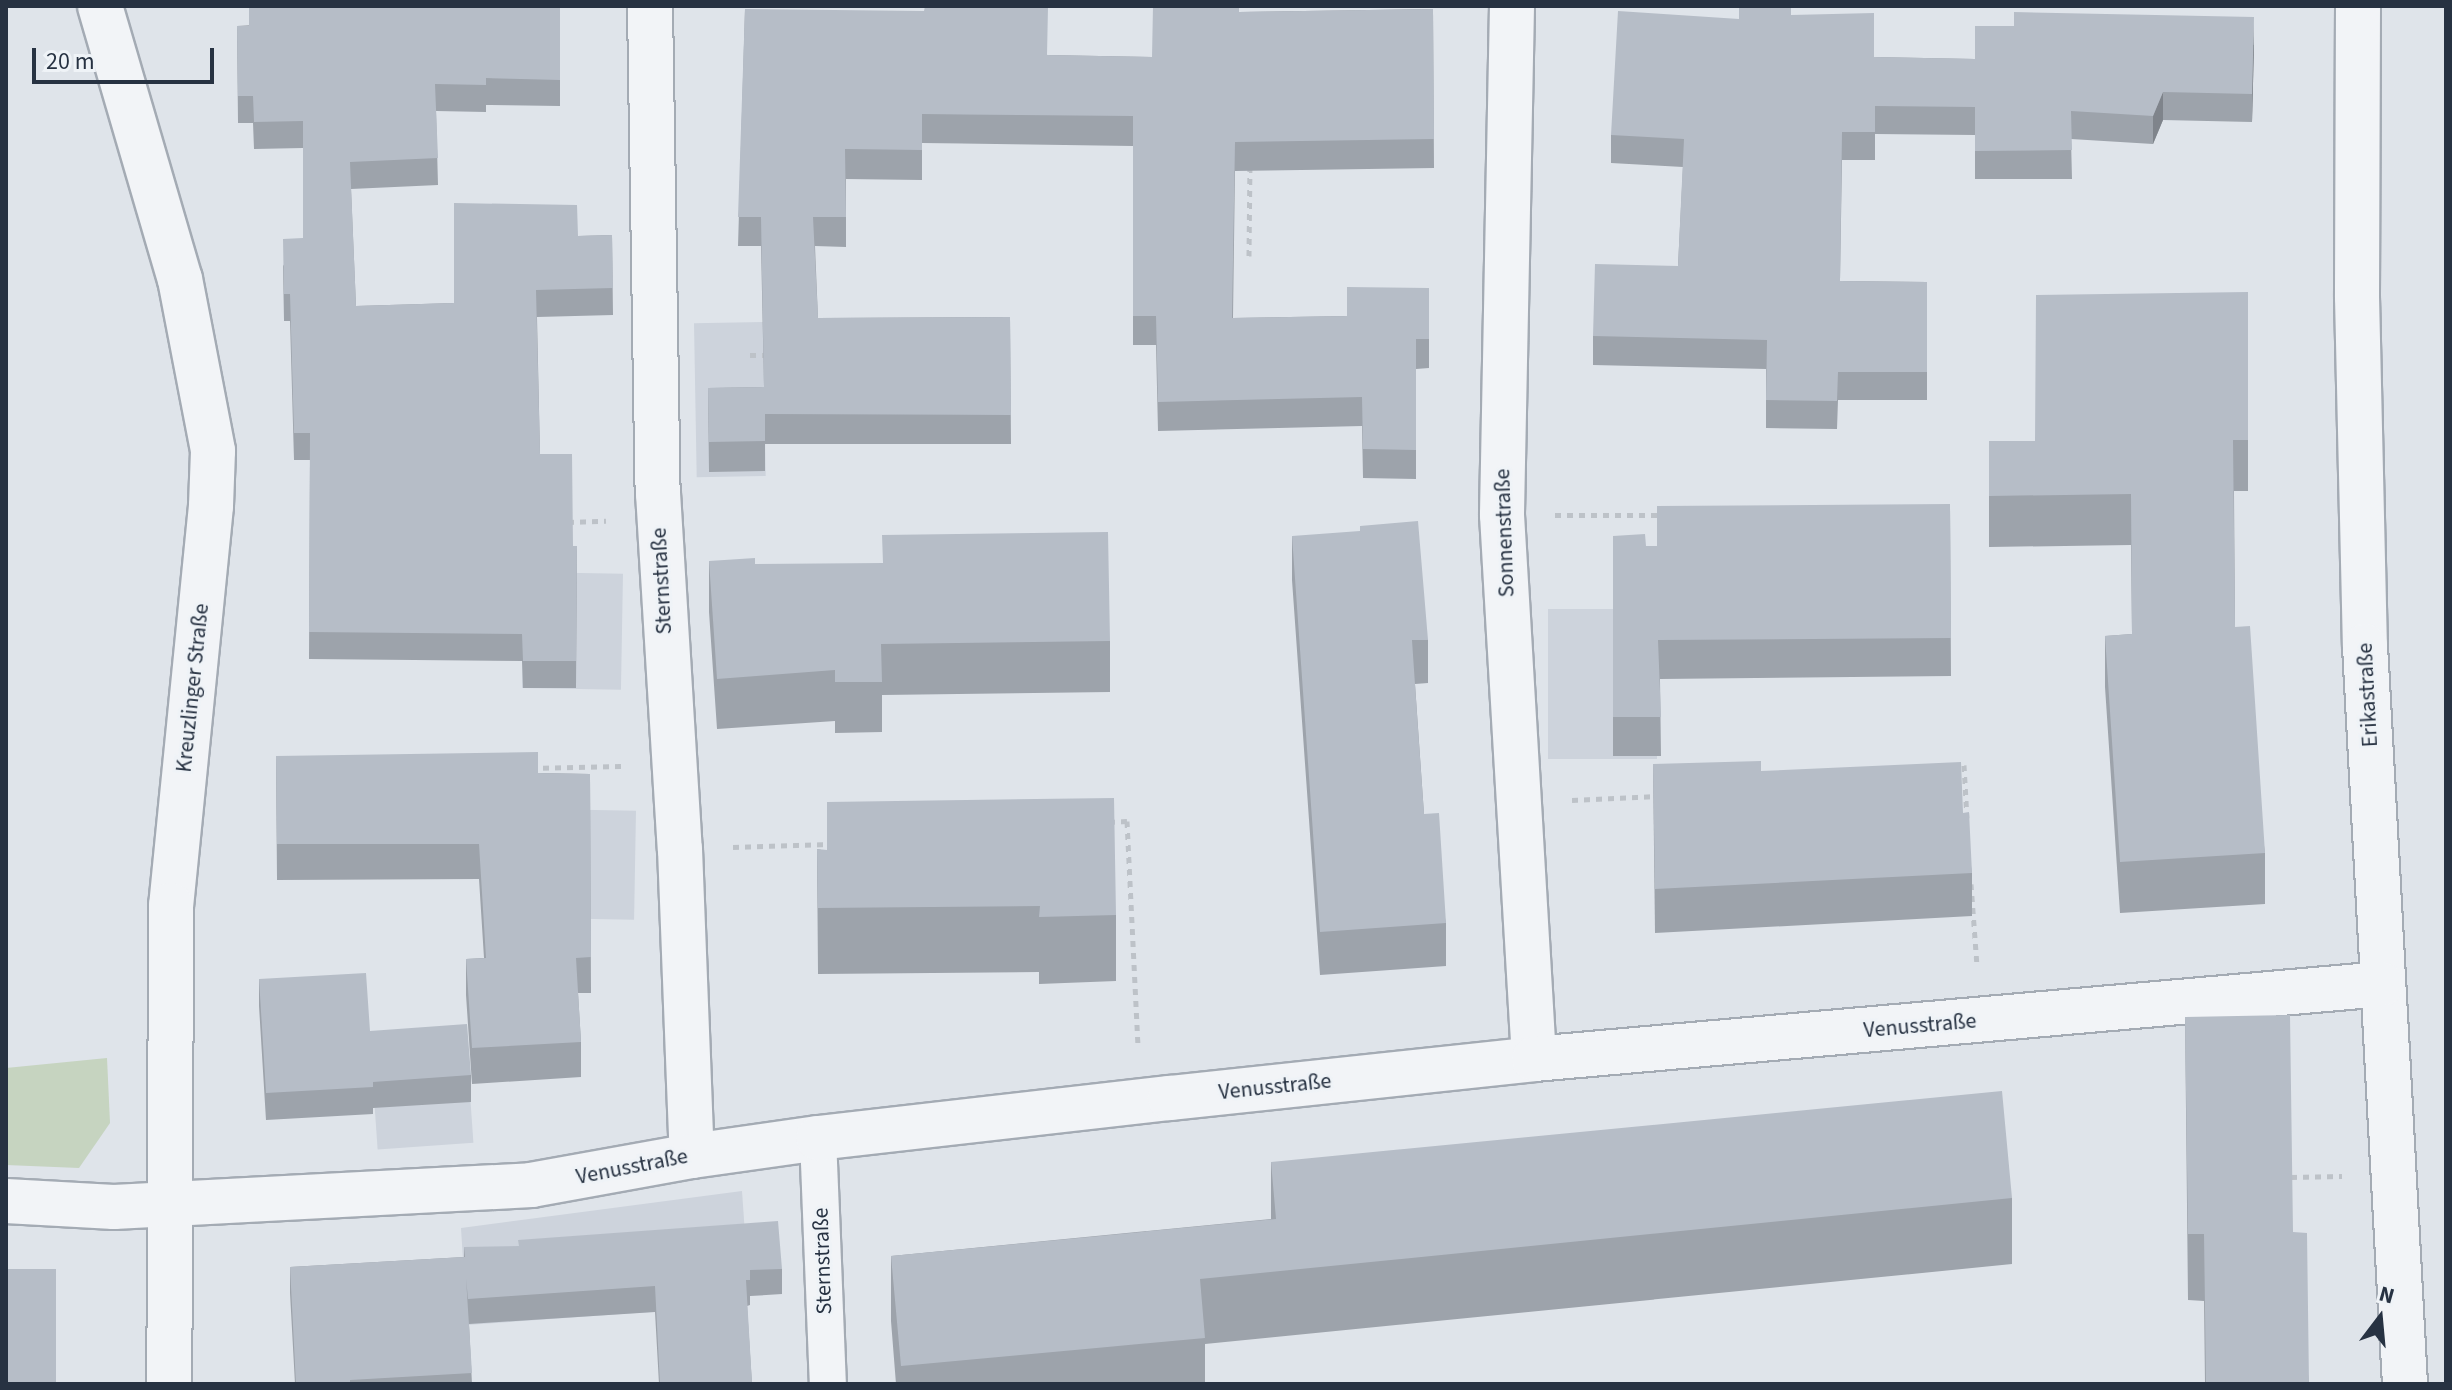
<!DOCTYPE html>
<html>
<head>
<meta charset="utf-8">
<style>
	body { margin:0 }
	#map { position:relative; width:2452px; height:1390px; overflow:hidden; background:#dfe4ea; font-family:"Source Sans 3",sans-serif }
	div>[style] { position:absolute }
	.built>* { inset:0; background:#cdd3dc; transform-origin:0 0 }
	.green>* { inset:0; background:#c6d4c0 }
	.path>* { height:5px; margin-top:-2.5px; transform-origin:0; background:repeating-linear-gradient(90deg,#bdc2c8 0 6px,transparent 0 12px) }
	.roads { filter:drop-shadow(2px 0 #a4abb4) drop-shadow(-2px 0 #a4abb4) drop-shadow(0 2px #a4abb4) drop-shadow(0 -2px #a4abb4) }
	.lane>* { height:36px; margin:-18px; padding:0 18px; transform-origin:18px; border-radius:18px; background:#f2f4f7 }
	.street>* { height:44px; margin:-22px; padding:0 22px; transform-origin:22px; border-radius:22px; background:#f2f4f7 }
	.wall>* { inset:0; background:#9da3ab }
	.shaded-wall>* { inset:0; background:#7f848b }
	.building>* { inset:0; background:#b6bdc7; transform-origin:0 0 }
	span { translate:-50% -50%; white-space:nowrap; text-align:center; line-height:1.15; -webkit-text-stroke:6px #eff3f7; paint-order:stroke }
	.street-label { font-size:22px; color:#273242 }
	.frame { position:absolute; inset:0; border:8px solid #273242; pointer-events:none }
	.north { position:absolute; left:2340px; top:1278px; width:80px; height:80px; -webkit-text-stroke:6px #eff3f7; paint-order:stroke; rotate:16deg; font-size:22px; font-weight:700; line-height:32px; text-align:center; color:#273242 }
	.north::after { content:''; display:block; margin:auto; width:28px; height:36px; background:#273242; clip-path:polygon(50% 0,100% 100%,50% 72%,0 100%) }
	.scale { position:absolute; left:32px; top:48px; width:182px; height:36px; box-sizing:border-box; border:4px solid #273242; border-top:0; padding-left:10px; font-size:24px; line-height:28px; white-space:nowrap; color:#273242; -webkit-text-stroke:6px #eff3f7; paint-order:stroke }
</style>
</head>
<body>
<div id="map">
	<div class="built">
		<div style="left:763px;top:322px;width:154px;height:69px;rotate:89deg"></div>
		<div style="left:524px;top:572px;width:99px;height:116px;rotate:1deg"></div>
		<div style="left:1548px;top:609px;width:109px;height:150px"></div>
		<div style="left:540px;top:809px;width:96px;height:109px;rotate:1deg"></div>
		<div style="left:467px;top:1051px;width:92px;height:96px;rotate:86deg"></div>
		<div style="clip-path:polygon(742px 1191px,750px 1305px,467px 1325px,461px 1228px)"></div>
	</div>
	<div class="green">
		<div style="clip-path:polygon(107px 1058px,110px 1123px,79px 1168px,6px 1165px,6px 1068px)"></div>
	</div>
	<div class="path">
		<div style="left:1249px;top:256px;width:89px;rotate:-89.4deg"></div>
		<div style="left:750px;top:355px;width:19px"></div>
		<div style="left:1555px;top:515px;width:106px"></div>
		<div style="left:568px;top:522px;width:38px;rotate:-2deg"></div>
		<div style="left:1955px;top:765px;width:9px"></div>
		<div style="left:1964px;top:765px;width:53px;rotate:86.8deg"></div>
		<div style="left:531px;top:768px;width:90px;rotate:-1.3deg"></div>
		<div style="left:1572px;top:800px;width:86px;rotate:-2.7deg"></div>
		<div style="left:1109px;top:822px;width:18px;rotate:-3deg"></div>
		<div style="left:1127px;top:821px;width:227px;rotate:87.2deg"></div>
		<div style="left:733px;top:847px;width:98px;rotate:-1.8deg"></div>
		<div style="left:1971px;top:884px;width:81px;rotate:85.8deg"></div>
		<div style="left:2291px;top:1177px;width:51px;rotate:-1.1deg"></div>
	</div>
	<div class="roads">
		<div class="lane">
			<div style="left:818px;top:1138px;width:246px;rotate:87.7deg"></div>
		</div>
		<div class="street">
			<div style="left:100px;top:6px;width:284px;rotate:73.7deg"></div>
			<div style="left:180px;top:279px;width:175px;rotate:79.1deg"></div>
			<div style="left:213px;top:451px;width:55px;rotate:92.1deg"></div>
			<div style="left:211px;top:506px;width:401px;rotate:95.7deg"></div>
			<div style="left:171px;top:905px;width:479px;rotate:90.2deg"></div>
			<div style="left:650px;top:6px;width:487px;rotate:89.1deg"></div>
			<div style="left:658px;top:493px;width:357px;rotate:86.5deg"></div>
			<div style="left:680px;top:849px;width:307px;rotate:87.8deg"></div>
			<div style="left:1512px;top:6px;width:509px;rotate:91.13deg"></div>
			<div style="left:1502px;top:515px;width:545px;rotate:86.63deg"></div>
			<div style="left:2358px;top:6px;width:291px;rotate:90.2deg"></div>
			<div style="left:2357px;top:297px;width:349px;rotate:88.7deg"></div>
			<div style="left:2365px;top:646px;width:739px;rotate:86.9deg"></div>
			<div style="left:6px;top:1201px;width:108px;rotate:3.2deg"></div>
			<div style="left:114px;top:1207px;width:418px;rotate:-3deg"></div>
			<div style="left:531px;top:1185px;width:164px;rotate:-10.2deg"></div>
			<div style="left:692px;top:1156px;width:127px;rotate:-8.1deg"></div>
			<div style="left:818px;top:1138px;width:354px;rotate:-6.5deg"></div>
			<div style="left:1170px;top:1098px;width:366px;rotate:-6.1deg"></div>
			<div style="left:1534px;top:1059px;width:851px;rotate:-5.05deg"></div>
		</div>
	</div>
	<div class="wall">
		<div style="clip-path:polygon(560px 6px,560px 106px,486px 105px,486px 112px,436px 111px,438px 185px,351px 189px,356px 306px,454px 303px,578px 236px,612px 235px,613px 315px,537px 317px,540px 454px,573px 546px,577px 546px,576px 688px,523px 688px,522px 661px,309px 659px,310px 460px,294px 460px,290px 321px,284px 321px,283px 266px,303px 238px,303px 148px,254px 149px,253px 123px,238px 123px,237px 26px)"></div>
		<div style="clip-path:polygon(745px 9px,1048px 55px,1152px 57px,1239px 12px,1433px 9px,1434px 168px,1235px 171px,1233px 318px,1347px 316px,1429px 288px,1429px 368px,1416px 369px,1416px 479px,1363px 478px,1362px 426px,1158px 431px,1156px 345px,1133px 345px,1133px 146px,922px 143px,922px 180px,846px 179px,846px 247px,815px 246px,818px 318px,1010px 317px,1011px 444px,765px 444px,765px 471px,709px 472px,708px 388px,764px 387px,761px 246px,738px 246px)"></div>
		<div style="clip-path:polygon(1791px 15px,1874px 57px,1975px 59px,2254px 45px,2252px 122px,2163px 120px,2153px 144px,2071px 139px,2072px 179px,1975px 179px,1975px 135px,1875px 134px,1875px 160px,1842px 160px,1840px 281px,1927px 282px,1927px 400px,1838px 400px,1837px 429px,1766px 428px,1766px 369px,1593px 365px,1593px 336px,1678px 266px,1683px 167px,1611px 163px,1611px 135px,1739px 19px)"></div>
		<div style="clip-path:polygon(2248px 292px,2248px 491px,2234px 491px,2235px 627px,2265px 853px,2265px 904px,2120px 913px,2105px 687px,2105px 636px,2132px 634px,2131px 545px,1989px 547px,1989px 441px,2035px 441px)"></div>
		<div style="clip-path:polygon(1950px 504px,1951px 676px,1660px 679px,1661px 756px,1613px 756px,1613px 536px,1646px 546px,1657px 546px)"></div>
		<div style="clip-path:polygon(1292px 536px,1428px 640px,1428px 683px,1415px 684px,1424px 814px,1446px 923px,1446px 966px,1320px 975px,1292px 580px)"></div>
		<div style="clip-path:polygon(709px 561px,755px 564px,1110px 641px,1110px 692px,882px 695px,882px 732px,835px 733px,835px 721px,717px 729px,709px 612px)"></div>
		<div style="clip-path:polygon(276px 756px,538px 773px,590px 774px,591px 993px,578px 993px,581px 1042px,581px 1077px,472px 1084px,466px 995px,466px 959px,484px 958px,479px 879px,277px 880px)"></div>
		<div style="clip-path:polygon(1653px 764px,1761px 771px,1963px 813px,1972px 873px,1972px 916px,1655px 933px)"></div>
		<div style="clip-path:polygon(817px 849px,1116px 915px,1116px 981px,1039px 984px,1039px 972px,818px 974px)"></div>
		<div style="clip-path:polygon(259px 979px,370px 1031px,471px 1075px,471px 1102px,373px 1108px,373px 1114px,266px 1120px,259px 1006px)"></div>
		<div style="clip-path:polygon(2185px 1017px,2293px 1232px,2309px 1384px,2205px 1384px,2204px 1301px,2188px 1300px)"></div>
		<div style="clip-path:polygon(1271px 1162px,2012px 1198px,2012px 1264px,1205px 1344px,1205px 1384px,896px 1384px,891px 1321px,891px 1256px,1271px 1219px)"></div>
		<div style="clip-path:polygon(464px 1247px,782px 1269px,782px 1294px,750px 1296px,750px 1305px,747px 1306px,752px 1384px,659px 1384px,655px 1312px,469px 1324px,472px 1384px,295px 1384px,290px 1293px,290px 1267px,464px 1257px)"></div>
	</div>
	<div class="shaded-wall">
		<div style="clip-path:polygon(2254px 17px,2254px 45px,2252px 122px,2252px 94px)"></div>
		<div style="clip-path:polygon(2163px 92px,2163px 120px,2153px 144px,2153px 116px)"></div>
	</div>
	<div class="building">
		<div style="clip-path:polygon(249px 6px,560px 6px,560px 80px,486px 78px,486px 85px,435px 84px,438px 158px,350px 162px,356px 306px,454px 303px,454px 203px,577px 205px,578px 236px,612px 235px,613px 288px,536px 290px,540px 454px,572px 454px,573px 546px,577px 546px,576px 661px,523px 661px,522px 634px,309px 632px,310px 433px,294px 433px,290px 294px,284px 294px,283px 239px,303px 238px,303px 121px,254px 122px,253px 96px,238px 96px,237px 26px,249px 26px)"></div>
		<div style="clip-path:polygon(925px 6px,1048px 7px,1047px 55px,1152px 57px,1153px 6px,1239px 6px,1239px 12px,1433px 9px,1434px 139px,1235px 142px,1232px 318px,1347px 316px,1347px 287px,1429px 288px,1429px 339px,1416px 339px,1416px 450px,1363px 449px,1362px 397px,1158px 402px,1156px 316px,1133px 316px,1133px 116px,922px 114px,922px 150px,845px 149px,846px 217px,813px 217px,818px 318px,1010px 317px,1011px 415px,765px 414px,765px 441px,709px 442px,708px 388px,764px 387px,761px 217px,738px 217px,745px 9px,924px 11px)"></div>
		<div style="clip-path:polygon(1791px 7px,1791px 15px,1874px 13px,1874px 57px,1975px 59px,1975px 26px,2014px 26px,2014px 12px,2254px 17px,2252px 94px,2163px 92px,2153px 116px,2071px 111px,2072px 150px,1975px 151px,1975px 107px,1875px 106px,1875px 132px,1842px 132px,1840px 281px,1927px 282px,1927px 372px,1838px 372px,1837px 401px,1766px 400px,1767px 340px,1593px 336px,1595px 264px,1678px 266px,1684px 139px,1611px 135px,1618px 11px,1739px 19px,1739px 8px)"></div>
		<div style="clip-path:polygon(2248px 292px,2248px 440px,2233px 440px,2235px 627px,2250px 626px,2265px 853px,2120px 862px,2105px 636px,2132px 634px,2131px 494px,1989px 496px,1989px 441px,2035px 441px,2036px 295px)"></div>
		<div style="clip-path:polygon(1950px 504px,1951px 638px,1658px 640px,1661px 717px,1613px 717px,1613px 536px,1645px 534px,1646px 546px,1657px 546px,1657px 506px)"></div>
		<div style="clip-path:polygon(1418px 521px,1428px 640px,1412px 640px,1418px 729px,1424px 814px,1439px 813px,1446px 923px,1320px 932px,1292px 536px,1360px 531px,1360px 526px)"></div>
		<div style="clip-path:polygon(1108px 532px,1110px 641px,881px 644px,882px 682px,835px 682px,835px 670px,717px 679px,709px 561px,755px 558px,755px 564px,883px 563px,882px 535px)"></div>
		<div style="clip-path:polygon(538px 752px,538px 773px,590px 774px,591px 957px,576px 958px,581px 1042px,472px 1048px,466px 959px,486px 958px,479px 844px,277px 844px,276px 756px)"></div>
		<div style="clip-path:polygon(1761px 761px,1761px 771px,1961px 762px,1963px 813px,1969px 812px,1972px 873px,1655px 889px,1653px 764px)"></div>
		<div style="clip-path:polygon(1114px 798px,1116px 915px,1039px 917px,1040px 906px,818px 908px,817px 849px,827px 850px,827px 802px)"></div>
		<div style="clip-path:polygon(366px 973px,370px 1031px,467px 1024px,471px 1075px,373px 1082px,373px 1087px,266px 1093px,259px 979px)"></div>
		<div style="clip-path:polygon(2290px 1015px,2293px 1232px,2307px 1233px,2309px 1384px,2206px 1384px,2204px 1234px,2188px 1234px,2185px 1017px)"></div>
		<div style="clip-path:polygon(2002px 1091px,2012px 1198px,1200px 1279px,1205px 1338px,901px 1366px,891px 1256px,1276px 1219px,1271px 1162px)"></div>
		<div style="clip-path:polygon(778px 1221px,782px 1269px,750px 1270px,750px 1280px,746px 1280px,752px 1384px,660px 1384px,655px 1286px,468px 1299px,466px 1278px,472px 1373px,350px 1380px,350px 1384px,296px 1384px,290px 1267px,465px 1257px,464px 1247px,519px 1246px,518px 1240px)"></div>
		<div style="left:6px;top:1269px;width:50px;height:115px"></div>
	</div>
	<div class="street-label">
		<span style="left:1505px;top:533px;rotate:-92deg">Sonnenstraße</span>
		<span style="left:662px;top:581px;rotate:-93deg">Sternstraße</span>
		<span style="left:193px;top:688px;rotate:-84deg">Kreuzlinger Straße</span>
		<span style="left:2368px;top:695px;rotate:-93deg">Erikastraße</span>
		<span style="left:1920px;top:1026px;rotate:-5deg">Venusstraße</span>
		<span style="left:1275px;top:1087px;rotate:-6deg">Venusstraße</span>
		<span style="left:632px;top:1167px;rotate:-11deg">Venusstraße</span>
		<span style="left:823px;top:1261px;rotate:-92deg">Sternstraße</span>
	</div>
	<div class="frame"></div>
	<div class="north">N</div>
	<div class="scale">20 m</div>
</div>
</body>
</html>
